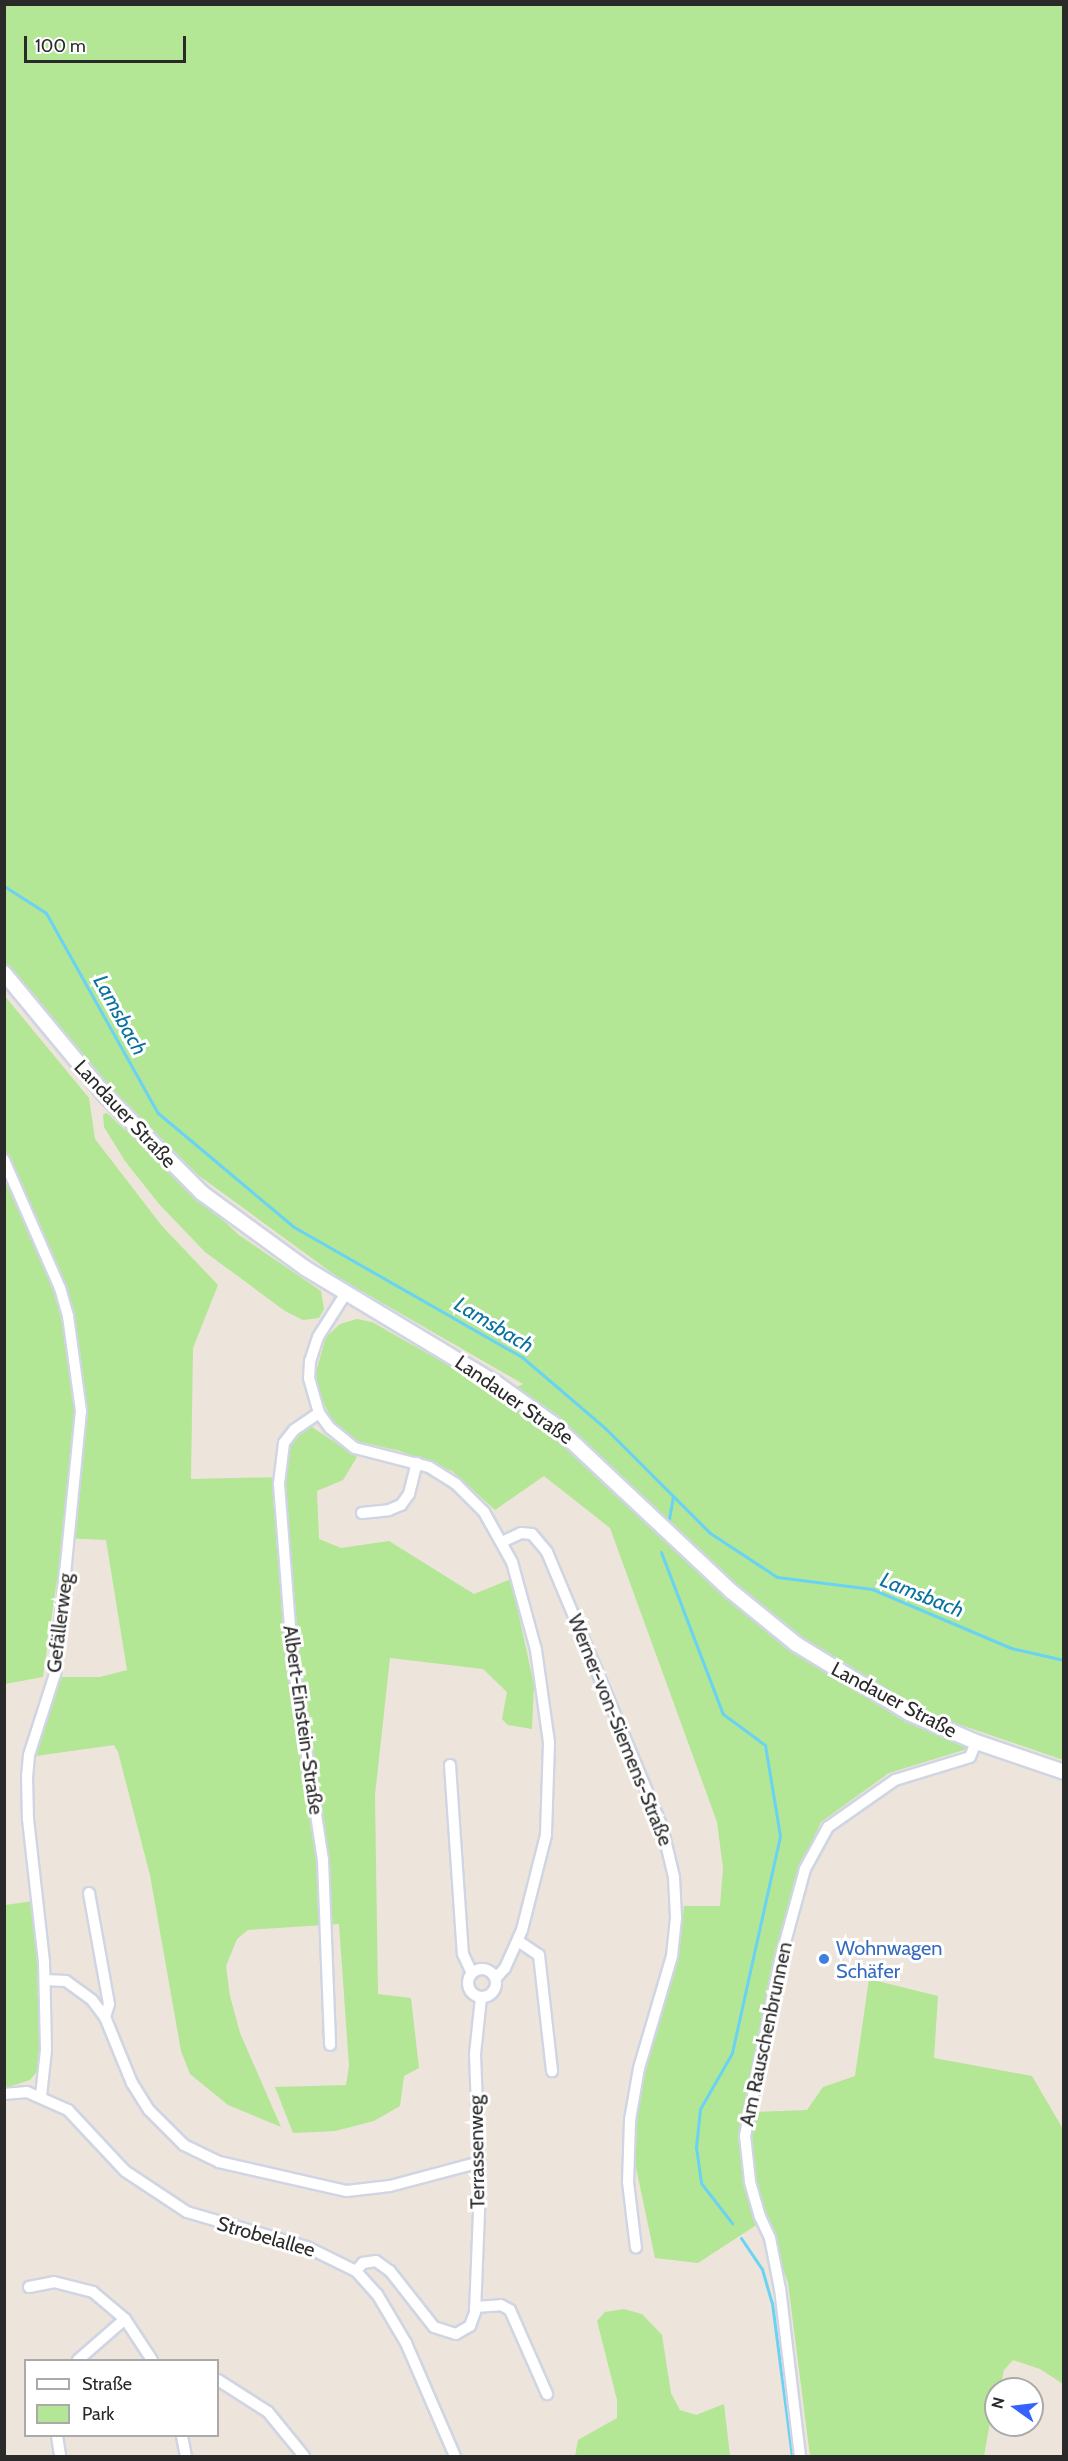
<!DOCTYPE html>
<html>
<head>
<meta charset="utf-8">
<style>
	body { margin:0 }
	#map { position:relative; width:1068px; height:2461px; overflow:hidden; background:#ede5db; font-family:Cabin,sans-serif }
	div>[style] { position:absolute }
	.green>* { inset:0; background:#b3e695 }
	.stream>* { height:3px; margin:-1.5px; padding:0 1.5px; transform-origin:1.5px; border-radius:1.5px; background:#6ad3f3 }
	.roads { filter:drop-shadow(2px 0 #d0d5e3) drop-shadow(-2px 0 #d0d5e3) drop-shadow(0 2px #d0d5e3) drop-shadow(0 -2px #d0d5e3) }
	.street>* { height:10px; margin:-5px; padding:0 5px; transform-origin:5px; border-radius:5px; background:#fff }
	.street>.ring { margin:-5px; padding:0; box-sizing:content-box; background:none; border:10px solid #fff; border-radius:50% }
	.secondary>* { height:14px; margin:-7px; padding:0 7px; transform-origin:7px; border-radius:7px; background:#fff }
	.dots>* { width:16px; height:16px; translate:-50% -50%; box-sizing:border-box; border:3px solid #fff; border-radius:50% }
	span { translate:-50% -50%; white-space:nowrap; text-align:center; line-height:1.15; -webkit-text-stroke:6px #fff; paint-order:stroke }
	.street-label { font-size:20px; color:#2a2a2a }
	.shop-label { font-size:20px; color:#366cbe }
	.left { translate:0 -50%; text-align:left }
	.water-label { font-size:21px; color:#0871a0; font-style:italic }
	.frame { position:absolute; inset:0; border:6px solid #2a2a2a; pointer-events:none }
	.legend { position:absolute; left:24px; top:2359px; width:195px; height:78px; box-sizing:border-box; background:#fff; border:2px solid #aaa; margin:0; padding:8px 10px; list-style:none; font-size:18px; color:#2a2a2a }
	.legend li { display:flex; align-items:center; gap:12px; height:30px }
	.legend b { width:30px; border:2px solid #aaa }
	.north { position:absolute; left:984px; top:2377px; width:60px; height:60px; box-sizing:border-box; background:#fff; border:2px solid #aaa; border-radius:50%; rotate:284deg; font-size:16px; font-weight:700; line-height:24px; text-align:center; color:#2a2a2a }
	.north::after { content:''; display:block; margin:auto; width:21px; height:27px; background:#3662ff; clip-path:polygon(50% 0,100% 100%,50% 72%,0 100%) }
	.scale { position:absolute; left:24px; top:36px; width:162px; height:27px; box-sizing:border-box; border:3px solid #2a2a2a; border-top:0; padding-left:8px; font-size:18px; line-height:21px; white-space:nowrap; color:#2a2a2a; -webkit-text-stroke:4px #fff; paint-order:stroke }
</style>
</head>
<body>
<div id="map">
	<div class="green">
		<div style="clip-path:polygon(4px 5px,1063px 5px,1063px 1760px,961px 1725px,967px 1749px,889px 1773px,821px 1822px,800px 1868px,742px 2116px,742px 2146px,758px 2224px,698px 2263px,655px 2258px,634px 2158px,641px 2078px,679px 1952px,684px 1906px,720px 1906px,723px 1868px,717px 1822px,610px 1528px,544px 1476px,495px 1510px,452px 1471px,400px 1451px,356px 1441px,335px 1426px,317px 1390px,316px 1372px,326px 1337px,340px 1324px,357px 1319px,372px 1322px,501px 1395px,523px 1384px,339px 1278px,198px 1175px,115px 1092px,5px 962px)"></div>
		<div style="clip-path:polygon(4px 995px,89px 1098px,95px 1139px,162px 1226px,218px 1285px,193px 1348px,191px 1479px,285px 1477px,288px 1443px,302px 1431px,312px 1427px,357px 1457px,343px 1480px,317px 1491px,319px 1539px,341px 1548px,389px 1541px,474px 1594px,511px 1579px,534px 1685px,532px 1729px,508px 1725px,502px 1719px,507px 1692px,483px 1669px,390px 1658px,375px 1795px,378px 1994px,411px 1998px,419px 2068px,404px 2076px,400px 2106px,374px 2121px,335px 2131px,293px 2133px,275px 2087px,346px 2085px,349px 2066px,339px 1924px,248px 1930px,237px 1939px,226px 1966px,230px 1996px,240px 2033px,281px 2127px,228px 2105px,190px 2074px,181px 2051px,150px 1875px,118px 1752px,114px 1745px,36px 1756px,60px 1677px,100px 1677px,127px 1670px,106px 1540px,63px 1538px,43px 1677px,5px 1684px)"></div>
		<div style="clip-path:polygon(107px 1113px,239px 1235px,321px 1291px,324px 1309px,319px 1318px,303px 1320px,285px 1311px,205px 1252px,159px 1204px,125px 1161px,104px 1127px,103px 1114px)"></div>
		<div style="clip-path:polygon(34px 1901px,40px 1981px,39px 2069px,30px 2080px,5px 2088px,5px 1905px)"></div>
		<div style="clip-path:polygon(869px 1979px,938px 1996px,934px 2058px,1032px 2076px,1063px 2129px,1063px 2384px,1040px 2369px,1013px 2360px,1004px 2370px,1000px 2389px,996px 2389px,984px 2456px,810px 2456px,788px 2283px,759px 2201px,749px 2124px,753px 2112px,807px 2110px,823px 2087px,855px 2076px)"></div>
		<div style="clip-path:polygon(624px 2309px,642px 2314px,662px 2335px,671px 2393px,680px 2410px,696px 2415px,724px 2404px,730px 2456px,575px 2456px,578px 2440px,617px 2418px,617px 2400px,597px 2321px,605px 2312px)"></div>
	</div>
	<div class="stream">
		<div style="left:4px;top:886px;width:50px;rotate:32.7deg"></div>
		<div style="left:46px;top:913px;width:229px;rotate:60.8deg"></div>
		<div style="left:158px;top:1113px;width:177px;rotate:40deg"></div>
		<div style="left:294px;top:1227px;width:262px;rotate:29.7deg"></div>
		<div style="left:522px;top:1357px;width:109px;rotate:40.5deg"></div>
		<div style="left:605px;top:1428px;width:148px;rotate:45deg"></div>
		<div style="left:710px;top:1533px;width:80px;rotate:33.3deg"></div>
		<div style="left:777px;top:1577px;width:96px;rotate:7.2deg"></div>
		<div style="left:872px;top:1589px;width:151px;rotate:23deg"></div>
		<div style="left:1011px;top:1648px;width:54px;rotate:12.8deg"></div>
		<div style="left:669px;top:1519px;width:22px;rotate:-80deg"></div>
		<div style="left:661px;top:1552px;width:173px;rotate:69.1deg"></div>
		<div style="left:723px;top:1714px;width:52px;rotate:36.4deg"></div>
		<div style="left:765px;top:1745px;width:92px;rotate:80.6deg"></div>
		<div style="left:780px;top:1836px;width:222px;rotate:102.5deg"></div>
		<div style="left:732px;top:2053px;width:64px;rotate:119.7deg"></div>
		<div style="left:700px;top:2109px;width:38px;rotate:96deg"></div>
		<div style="left:696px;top:2147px;width:36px;rotate:82deg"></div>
		<div style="left:701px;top:2183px;width:51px;rotate:52.2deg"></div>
		<div style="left:741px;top:2238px;width:37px;rotate:56deg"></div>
		<div style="left:762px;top:2269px;width:35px;rotate:74deg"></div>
		<div style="left:772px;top:2303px;width:154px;rotate:82.6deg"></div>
	</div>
	<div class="roads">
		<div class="street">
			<div style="left:4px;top:1160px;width:140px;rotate:66.4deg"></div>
			<div style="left:60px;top:1288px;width:29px;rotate:74deg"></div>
			<div style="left:68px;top:1316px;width:96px;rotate:82.2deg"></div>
			<div style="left:81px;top:1411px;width:264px;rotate:95.6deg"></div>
			<div style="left:55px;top:1674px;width:85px;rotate:107.8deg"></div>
			<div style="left:29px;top:1755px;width:21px;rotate:95deg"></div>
			<div style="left:27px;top:1776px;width:43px;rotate:88.7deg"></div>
			<div style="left:28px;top:1819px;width:143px;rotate:83.6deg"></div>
			<div style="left:44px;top:1961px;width:89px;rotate:88.7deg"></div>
			<div style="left:46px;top:2050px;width:46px;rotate:96.2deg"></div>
			<div style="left:346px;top:1293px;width:52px;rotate:122.5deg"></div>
			<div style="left:318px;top:1337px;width:25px;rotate:108deg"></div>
			<div style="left:310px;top:1361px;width:17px;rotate:93deg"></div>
			<div style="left:309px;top:1378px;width:36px;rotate:74deg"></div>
			<div style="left:319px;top:1413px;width:19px;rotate:54deg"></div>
			<div style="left:330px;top:1428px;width:32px;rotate:39deg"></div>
			<div style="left:355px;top:1448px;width:76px;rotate:14.4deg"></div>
			<div style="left:429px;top:1467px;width:32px;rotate:32deg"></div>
			<div style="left:456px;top:1484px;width:40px;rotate:45deg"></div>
			<div style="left:484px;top:1512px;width:57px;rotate:60.8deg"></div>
			<div style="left:512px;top:1562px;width:91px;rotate:74.7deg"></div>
			<div style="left:536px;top:1650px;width:94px;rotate:82deg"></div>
			<div style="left:549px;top:1743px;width:92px;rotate:91.9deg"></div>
			<div style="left:546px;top:1835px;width:98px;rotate:104.2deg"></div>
			<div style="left:522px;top:1930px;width:42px;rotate:114.1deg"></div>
			<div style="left:505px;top:1968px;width:13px;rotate:132deg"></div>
			<div style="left:319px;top:1413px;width:30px;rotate:146deg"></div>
			<div style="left:294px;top:1430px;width:16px;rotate:128deg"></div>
			<div style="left:284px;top:1443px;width:41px;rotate:97deg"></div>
			<div style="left:279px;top:1484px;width:181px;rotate:85.6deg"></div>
			<div style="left:293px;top:1664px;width:198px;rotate:81.3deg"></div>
			<div style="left:323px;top:1860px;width:185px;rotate:87.8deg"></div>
			<div style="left:362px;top:1513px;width:27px;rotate:-6deg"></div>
			<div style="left:389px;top:1510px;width:13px;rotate:-23deg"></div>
			<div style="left:401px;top:1505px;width:14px;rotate:-54deg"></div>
			<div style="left:409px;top:1494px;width:32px;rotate:-76deg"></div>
			<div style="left:504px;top:1541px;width:19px;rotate:-25deg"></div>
			<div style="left:521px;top:1533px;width:11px;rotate:5deg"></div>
			<div style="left:532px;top:1534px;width:23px;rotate:50deg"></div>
			<div style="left:547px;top:1552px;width:298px;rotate:67.3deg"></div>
			<div style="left:662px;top:1827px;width:51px;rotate:76.5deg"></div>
			<div style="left:674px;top:1877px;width:41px;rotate:87.2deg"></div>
			<div style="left:676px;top:1918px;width:38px;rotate:96deg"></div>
			<div style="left:672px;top:1956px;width:117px;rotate:106.4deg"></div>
			<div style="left:639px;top:2068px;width:53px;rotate:99.8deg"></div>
			<div style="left:630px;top:2120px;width:62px;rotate:91.8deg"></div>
			<div style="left:628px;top:2182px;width:66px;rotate:83.1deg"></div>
			<div style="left:450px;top:1765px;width:189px;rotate:86.1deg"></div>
			<div style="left:463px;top:1954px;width:21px;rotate:65deg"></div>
			<div style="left:89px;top:1893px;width:113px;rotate:79.8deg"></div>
			<div style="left:109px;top:2004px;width:14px;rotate:107deg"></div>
			<div style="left:518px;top:1941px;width:25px;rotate:34deg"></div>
			<div style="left:539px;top:1955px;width:117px;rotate:83.6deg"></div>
			<div class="ring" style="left:468px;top:1969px;width:18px;height:18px"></div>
			<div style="left:45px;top:1980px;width:21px;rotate:3deg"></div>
			<div style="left:66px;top:1981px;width:32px;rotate:36deg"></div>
			<div style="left:92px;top:2000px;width:21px;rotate:53deg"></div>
			<div style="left:105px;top:2017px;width:71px;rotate:67.8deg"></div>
			<div style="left:132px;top:2083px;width:32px;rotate:58deg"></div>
			<div style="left:149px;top:2110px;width:49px;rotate:45deg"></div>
			<div style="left:184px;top:2145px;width:39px;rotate:26deg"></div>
			<div style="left:219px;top:2162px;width:131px;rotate:12.8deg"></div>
			<div style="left:347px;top:2191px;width:43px;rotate:-6.6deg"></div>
			<div style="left:390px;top:2186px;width:93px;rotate:-14.9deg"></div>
			<div style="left:4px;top:2094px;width:23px;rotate:-5deg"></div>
			<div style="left:27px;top:2092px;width:45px;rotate:23.7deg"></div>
			<div style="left:68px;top:2110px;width:83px;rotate:46.9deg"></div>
			<div style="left:125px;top:2171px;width:74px;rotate:33.5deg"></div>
			<div style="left:187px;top:2212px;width:125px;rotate:16.3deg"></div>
			<div style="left:307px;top:2247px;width:55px;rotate:26.1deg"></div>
			<div style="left:356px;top:2271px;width:31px;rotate:48deg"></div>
			<div style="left:377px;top:2294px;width:57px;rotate:59.4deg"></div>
			<div style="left:406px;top:2343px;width:123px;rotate:66.6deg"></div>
			<div style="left:356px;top:2271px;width:11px;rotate:-49deg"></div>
			<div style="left:363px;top:2263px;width:13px;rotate:-9deg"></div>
			<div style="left:376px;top:2261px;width:17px;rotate:36deg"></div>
			<div style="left:390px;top:2271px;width:71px;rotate:51.8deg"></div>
			<div style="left:434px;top:2327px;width:23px;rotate:18deg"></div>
			<div style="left:456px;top:2334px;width:16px;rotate:-30deg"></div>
			<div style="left:470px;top:2326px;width:15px;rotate:-70deg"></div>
			<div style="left:475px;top:2312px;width:122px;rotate:-87.7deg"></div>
			<div style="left:480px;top:2190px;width:136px;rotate:-92.1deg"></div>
			<div style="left:475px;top:2054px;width:56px;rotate:-83.9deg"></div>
			<div style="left:29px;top:2287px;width:25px;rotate:-11deg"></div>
			<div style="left:54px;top:2282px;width:40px;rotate:14.4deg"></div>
			<div style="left:93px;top:2292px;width:42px;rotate:40.2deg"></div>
			<div style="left:125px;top:2319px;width:49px;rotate:56.6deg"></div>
			<div style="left:475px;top:2307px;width:26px;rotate:-4deg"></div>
			<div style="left:501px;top:2305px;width:10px;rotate:29deg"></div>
			<div style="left:510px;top:2310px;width:92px;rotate:66.2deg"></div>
			<div style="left:78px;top:2360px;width:62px;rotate:-41.1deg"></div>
			<div style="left:218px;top:2380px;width:59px;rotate:32.6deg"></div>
			<div style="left:268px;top:2412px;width:57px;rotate:50.7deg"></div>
			<div style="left:57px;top:2436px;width:20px;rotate:81deg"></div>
			<div style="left:182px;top:2436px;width:20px;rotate:79deg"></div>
			<div style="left:800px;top:2456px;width:168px;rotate:-96.8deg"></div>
			<div style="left:780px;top:2289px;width:52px;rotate:-101.1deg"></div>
			<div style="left:770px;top:2238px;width:23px;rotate:-115deg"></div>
			<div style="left:760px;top:2217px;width:37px;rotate:-106deg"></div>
			<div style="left:750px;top:2181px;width:45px;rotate:-96.3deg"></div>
			<div style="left:745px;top:2136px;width:178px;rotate:-78.7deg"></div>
			<div style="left:780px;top:1961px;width:95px;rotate:-74.8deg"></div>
			<div style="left:805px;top:1869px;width:48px;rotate:-61.3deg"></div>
			<div style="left:828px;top:1827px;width:82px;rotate:-35deg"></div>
			<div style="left:895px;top:1780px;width:78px;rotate:-17deg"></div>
			<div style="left:970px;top:1757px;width:16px;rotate:-68deg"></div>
		</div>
		<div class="secondary">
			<div style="left:4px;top:973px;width:157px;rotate:50.4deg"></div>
			<div style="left:104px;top:1094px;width:139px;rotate:45.3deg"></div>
			<div style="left:202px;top:1193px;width:127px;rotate:36.1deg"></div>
			<div style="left:305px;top:1268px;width:223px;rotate:31.1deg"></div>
			<div style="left:496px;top:1383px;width:69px;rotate:35.5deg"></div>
			<div style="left:552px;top:1423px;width:245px;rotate:43.2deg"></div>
			<div style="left:731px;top:1591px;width:84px;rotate:39.2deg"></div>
			<div style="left:796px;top:1644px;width:132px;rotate:31.4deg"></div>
			<div style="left:909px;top:1713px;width:73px;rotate:23.4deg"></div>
			<div style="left:976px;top:1742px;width:93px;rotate:18.8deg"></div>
		</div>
	</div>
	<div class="dots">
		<div style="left:824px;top:1959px;background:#3f7fe0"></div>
	</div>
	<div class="street-label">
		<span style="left:125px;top:1114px;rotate:47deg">Landauer Straße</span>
		<span style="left:514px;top:1400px;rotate:35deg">Landauer Straße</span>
		<span style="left:60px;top:1623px;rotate:-83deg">Gefällerweg</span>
		<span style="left:894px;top:1700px;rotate:28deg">Landauer Straße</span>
		<span style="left:303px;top:1720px;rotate:82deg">Albert-Einstein-Straße</span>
		<span style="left:620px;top:1730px;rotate:68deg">Werner-von-Siemens-Straße</span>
		<span style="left:766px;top:2034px;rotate:-78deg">Am Rauschenbrunnen</span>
		<span style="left:477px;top:2152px;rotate:-91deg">Terrassenweg</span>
		<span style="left:266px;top:2237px;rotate:16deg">Strobelallee</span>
	</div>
	<div class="shop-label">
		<span class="left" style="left:836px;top:1960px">Wohnwagen<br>Schäfer</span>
	</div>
	<div class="water-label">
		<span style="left:120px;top:1015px;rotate:61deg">Lamsbach</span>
		<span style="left:494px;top:1325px;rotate:31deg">Lamsbach</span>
		<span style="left:922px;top:1595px;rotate:22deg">Lamsbach</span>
	</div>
	<div class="frame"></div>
	<ul class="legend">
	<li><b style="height:8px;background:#fff"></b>Straße</li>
	<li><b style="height:16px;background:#b3e695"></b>Park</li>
	</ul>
	<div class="north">N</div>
	<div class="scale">100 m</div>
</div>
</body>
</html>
